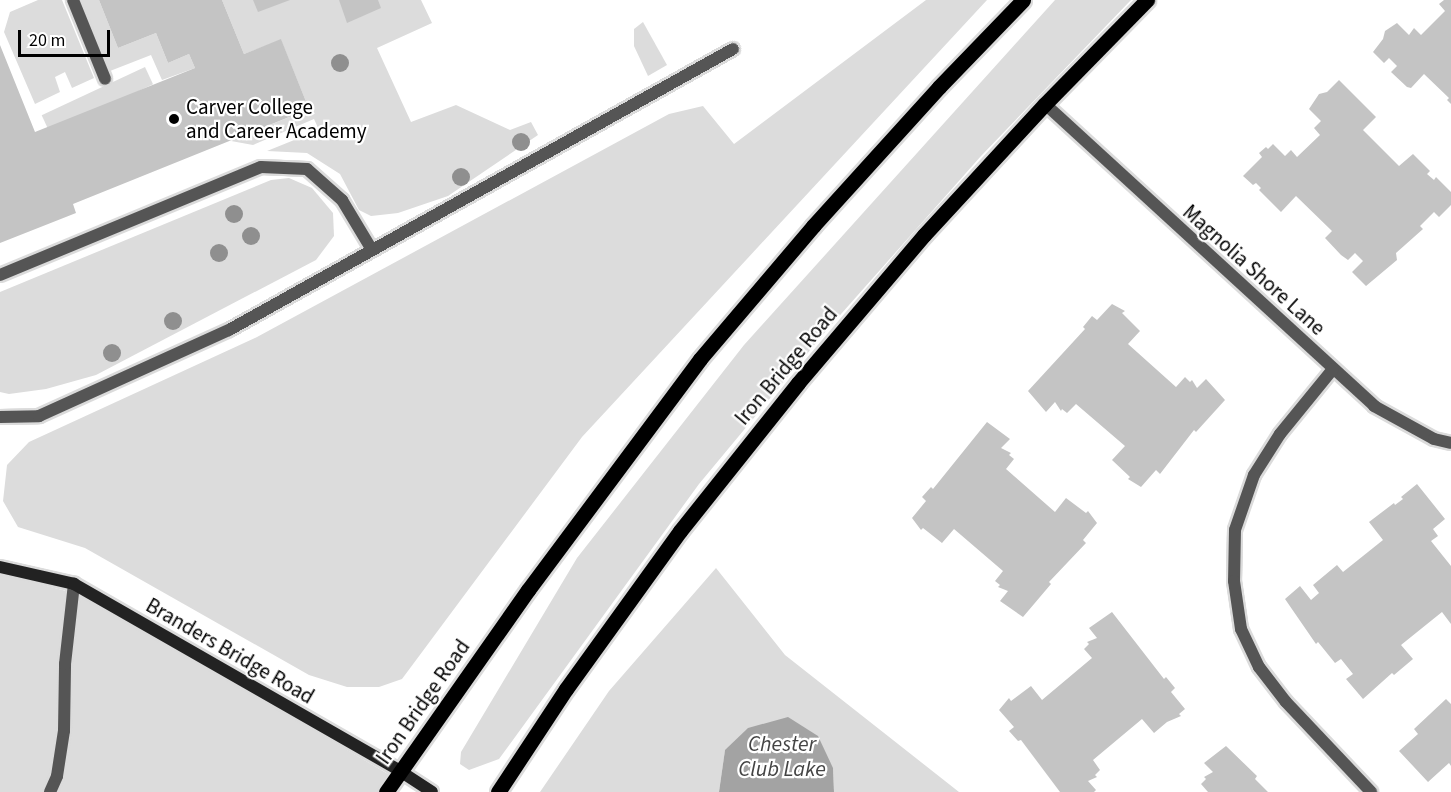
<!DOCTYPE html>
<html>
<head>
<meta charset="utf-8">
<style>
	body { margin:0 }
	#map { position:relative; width:1451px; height:792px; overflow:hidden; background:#fff; font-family:"Source Sans 3",sans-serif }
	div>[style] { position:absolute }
	.green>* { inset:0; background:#dcdcdc; transform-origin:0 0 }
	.water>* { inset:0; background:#a3a3a3 }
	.building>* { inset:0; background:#c4c4c4 }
	.roads { filter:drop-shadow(2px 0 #dbdbdb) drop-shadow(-2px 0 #dbdbdb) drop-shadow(0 2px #dbdbdb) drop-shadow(0 -2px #dbdbdb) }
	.lane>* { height:12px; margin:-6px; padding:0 6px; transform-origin:6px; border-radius:6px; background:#555 }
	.street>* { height:12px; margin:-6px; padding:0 6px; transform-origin:6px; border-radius:6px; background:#555 }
	.secondary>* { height:12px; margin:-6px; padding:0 6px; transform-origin:6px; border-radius:6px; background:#222 }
	.primary>* { height:15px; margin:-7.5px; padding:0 7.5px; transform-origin:7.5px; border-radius:7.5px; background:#000 }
	.trees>* { width:18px; height:18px; margin:-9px; border-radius:50%; background:#8f8f8f }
	.dots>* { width:16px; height:16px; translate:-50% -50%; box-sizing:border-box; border:3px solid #fff; border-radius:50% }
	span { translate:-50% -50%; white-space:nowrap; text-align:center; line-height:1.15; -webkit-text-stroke:4.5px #fff; paint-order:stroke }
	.poi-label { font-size:21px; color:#000 }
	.left { translate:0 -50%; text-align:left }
	.street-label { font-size:21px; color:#000 }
	.water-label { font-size:22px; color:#444; font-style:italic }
	.scale { position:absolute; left:18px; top:30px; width:92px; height:27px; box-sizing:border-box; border:3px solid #000; border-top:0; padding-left:8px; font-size:18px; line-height:21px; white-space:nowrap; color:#000; -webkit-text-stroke:4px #fff; paint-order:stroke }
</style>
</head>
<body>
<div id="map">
	<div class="green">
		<div style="clip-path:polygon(38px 0,62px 0,94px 78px,72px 88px,65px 72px,55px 77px,60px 92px,35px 104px,4px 32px,10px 12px)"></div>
		<div style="clip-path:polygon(81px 0,99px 0,118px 48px,156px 33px,168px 63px,189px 54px,195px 68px,162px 80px,151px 55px,110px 71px)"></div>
		<div style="clip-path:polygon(222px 0,421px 0,432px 23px,377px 48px,411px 122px,456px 105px,510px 130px,531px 122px,538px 135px,448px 196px,398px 213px,371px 216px,359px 210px,340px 174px,307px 153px,267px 151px,319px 130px,314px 119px,253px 145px,231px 141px,309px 109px,281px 40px,244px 54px)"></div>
		<div style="clip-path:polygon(926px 0,987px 0,582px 437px,402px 679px,379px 687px,347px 687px,309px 675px,85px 548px,18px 527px,3px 501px,7px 465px,29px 442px,257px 337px,669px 114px,703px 106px,734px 144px)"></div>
		<div style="clip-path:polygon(1055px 0,1131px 0,981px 156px,826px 331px,699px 484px,499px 759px,469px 770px,460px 764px,461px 752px,577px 558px,744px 345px)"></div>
		<div style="clip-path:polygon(643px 22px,667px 65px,648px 76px,634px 46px,634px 29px)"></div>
		<div style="left:145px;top:67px;width:19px;height:114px;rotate:65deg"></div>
		<div style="clip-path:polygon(289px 178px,312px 188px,333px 213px,334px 236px,316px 260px,96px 375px,46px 389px,9px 394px,0 392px,0 292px,271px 180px)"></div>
		<div style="clip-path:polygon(716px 568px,785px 655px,959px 792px,834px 792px,833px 768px,725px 750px,719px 792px,540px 792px,609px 691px)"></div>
		<div style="clip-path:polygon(0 574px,82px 595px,388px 774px,377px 792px,0 792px)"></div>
	</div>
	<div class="water">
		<div style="clip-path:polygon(788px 717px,818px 736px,833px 768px,834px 792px,719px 792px,725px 750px,748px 728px)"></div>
	</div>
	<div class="building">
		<div style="clip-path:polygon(99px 0,222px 0,244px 54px,281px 39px,309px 109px,73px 204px,76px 213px,0 243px,0 45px,35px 132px,195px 68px,189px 54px,168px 63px,156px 33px,118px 48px)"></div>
		<div style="clip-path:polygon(253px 0,290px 0,258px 12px)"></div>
		<div style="clip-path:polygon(339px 0,378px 0,381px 8px,347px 23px)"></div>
		<div style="clip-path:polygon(1444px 0,1451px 0,1451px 104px,1447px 100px,1449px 98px,1424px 74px,1411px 88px,1407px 87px,1391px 72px,1397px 66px,1389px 58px,1384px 63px,1373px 52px,1383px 39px,1385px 31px,1397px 23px,1409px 35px,1414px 28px,1421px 35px,1445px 11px,1439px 4px)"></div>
		<div style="clip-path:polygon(1339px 80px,1376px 117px,1363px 130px,1399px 166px,1413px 154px,1430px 171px,1427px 174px,1434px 180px,1436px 177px,1451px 192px,1451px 205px,1439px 217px,1434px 212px,1420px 226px,1423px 229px,1396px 253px,1397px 260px,1366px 286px,1352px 272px,1363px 261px,1355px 253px,1348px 260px,1341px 255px,1325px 238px,1332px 231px,1296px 196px,1281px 212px,1259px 190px,1261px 188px,1256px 183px,1253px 185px,1243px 176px,1262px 157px,1259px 153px,1266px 147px,1268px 149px,1273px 144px,1285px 156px,1291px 150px,1297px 157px,1320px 135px,1314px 128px,1321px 121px,1309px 109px,1319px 94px,1327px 92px)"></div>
		<div style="clip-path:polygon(1112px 304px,1125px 311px,1122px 313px,1140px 331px,1128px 344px,1176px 387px,1185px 377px,1190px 382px,1192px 380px,1197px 388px,1206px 379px,1225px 400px,1196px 432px,1194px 430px,1160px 474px,1156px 470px,1141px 487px,1128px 479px,1130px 477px,1112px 460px,1125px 446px,1076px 404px,1067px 413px,1062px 409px,1061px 411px,1055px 402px,1046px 412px,1028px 391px,1085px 329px,1083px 327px,1092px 316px,1097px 320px)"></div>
		<div style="clip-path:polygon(987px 422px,1010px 439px,1001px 448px,1011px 453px,1009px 455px,1014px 459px,1006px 469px,1055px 512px,1066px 498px,1086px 513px,1088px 511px,1097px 523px,1083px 540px,1086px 543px,1049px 582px,1051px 584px,1023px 617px,1000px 601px,1008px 591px,998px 587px,1000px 585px,995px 581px,1003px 571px,954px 529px,942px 543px,923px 528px,921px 530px,912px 518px,926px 501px,922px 497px,931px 487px,933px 489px)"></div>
		<div style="clip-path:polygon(1417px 484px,1445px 519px,1433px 529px,1438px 536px,1431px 541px,1451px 566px,1451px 624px,1442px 612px,1401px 645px,1413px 659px,1394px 675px,1392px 673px,1363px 699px,1346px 679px,1353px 674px,1341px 659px,1335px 663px,1318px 642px,1316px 644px,1285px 599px,1300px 586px,1311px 600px,1319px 593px,1313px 585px,1337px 565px,1343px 572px,1383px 540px,1369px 522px,1394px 503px,1395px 505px,1403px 499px,1401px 497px)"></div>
		<div style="clip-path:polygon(1112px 612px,1164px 679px,1166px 677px,1175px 688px,1171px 692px,1185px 709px,1179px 714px,1181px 716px,1167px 722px,1154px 733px,1142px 719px,1093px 760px,1100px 770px,1095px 775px,1097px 777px,1088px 781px,1096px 790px,1094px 792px,1060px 792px,1021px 740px,1018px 741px,1009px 731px,1014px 727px,999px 710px,1009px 698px,1011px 701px,1031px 686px,1042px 700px,1092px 658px,1084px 649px,1089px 644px,1087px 642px,1097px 638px,1089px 628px)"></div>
		<div style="clip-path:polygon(1446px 699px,1451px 704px,1451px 766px,1449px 763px,1428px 782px,1399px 751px,1418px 734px,1414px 729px)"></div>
		<div style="clip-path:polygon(1226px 746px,1257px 776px,1255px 779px,1268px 792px,1208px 792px,1201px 784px,1206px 779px,1204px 777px,1213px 772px,1204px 763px)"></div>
	</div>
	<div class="roads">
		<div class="lane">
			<div style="left:73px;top:0;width:85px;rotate:67.9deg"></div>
			<div style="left:0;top:275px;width:282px;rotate:-22.5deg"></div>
			<div style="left:261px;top:167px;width:46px;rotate:2.5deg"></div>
			<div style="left:307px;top:169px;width:47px;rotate:41.5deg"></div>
			<div style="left:342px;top:200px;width:58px;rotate:59deg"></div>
			<div style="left:0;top:417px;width:39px;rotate:-1deg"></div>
			<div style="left:39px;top:416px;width:209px;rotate:-24.4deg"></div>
			<div style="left:229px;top:330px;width:577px;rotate:-29.14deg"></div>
			<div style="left:50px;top:792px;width:17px;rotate:-66deg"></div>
			<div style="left:57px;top:776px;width:46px;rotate:-81.2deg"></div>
			<div style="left:64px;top:731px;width:67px;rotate:-89.1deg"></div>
			<div style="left:65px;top:664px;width:81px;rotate:-83.6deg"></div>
		</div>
		<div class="street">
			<div style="left:1045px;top:104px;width:447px;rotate:42.5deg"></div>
			<div style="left:1374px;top:406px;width:68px;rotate:28.8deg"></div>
			<div style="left:1434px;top:439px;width:17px;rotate:13deg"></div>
			<div style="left:1333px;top:369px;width:84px;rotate:129.2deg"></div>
			<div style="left:1280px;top:434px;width:49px;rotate:122.4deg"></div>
			<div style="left:1254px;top:475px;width:58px;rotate:109.1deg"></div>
			<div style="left:1235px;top:530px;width:51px;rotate:91.1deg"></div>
			<div style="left:1234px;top:581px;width:49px;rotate:81.7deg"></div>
			<div style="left:1241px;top:629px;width:42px;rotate:64.7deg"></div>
			<div style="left:1259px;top:667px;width:44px;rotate:52.4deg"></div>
			<div style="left:1286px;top:702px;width:124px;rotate:46.6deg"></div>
		</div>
		<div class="secondary">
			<div style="left:0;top:567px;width:76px;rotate:12.9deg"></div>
			<div style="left:74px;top:584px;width:376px;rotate:29.8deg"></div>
			<div style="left:400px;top:771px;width:38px;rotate:33deg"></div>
		</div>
		<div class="primary">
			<div style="left:386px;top:792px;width:247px;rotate:-54.9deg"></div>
			<div style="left:528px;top:590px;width:288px;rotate:-53.3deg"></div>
			<div style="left:700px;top:359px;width:175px;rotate:-49.6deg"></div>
			<div style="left:813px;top:226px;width:188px;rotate:-47.8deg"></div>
			<div style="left:939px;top:87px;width:121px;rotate:-46deg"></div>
			<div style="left:498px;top:792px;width:123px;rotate:-56.6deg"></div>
			<div style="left:566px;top:689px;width:195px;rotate:-54.2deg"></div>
			<div style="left:680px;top:531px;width:189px;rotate:-51.4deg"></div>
			<div style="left:798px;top:383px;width:194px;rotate:-49.6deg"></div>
			<div style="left:924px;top:235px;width:178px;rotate:-47.3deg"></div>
			<div style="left:1045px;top:104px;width:146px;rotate:-45.6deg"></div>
		</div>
	</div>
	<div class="trees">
		<div style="left:340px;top:63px"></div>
		<div style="left:521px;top:142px"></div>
		<div style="left:461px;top:177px"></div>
		<div style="left:234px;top:214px"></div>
		<div style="left:251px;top:236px"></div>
		<div style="left:219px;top:253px"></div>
		<div style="left:173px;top:321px"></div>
		<div style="left:112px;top:353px"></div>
	</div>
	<div class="dots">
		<div style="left:174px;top:119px;background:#000"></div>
	</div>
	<div class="poi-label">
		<span class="left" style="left:186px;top:119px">Carver College<br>and Career Academy</span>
	</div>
	<div class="street-label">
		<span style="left:1254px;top:270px;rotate:42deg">Magnolia Shore Lane</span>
		<span style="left:786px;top:366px;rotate:-50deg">Iron Bridge Road</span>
		<span style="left:230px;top:651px;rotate:30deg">Branders Bridge Road</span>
		<span style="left:423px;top:702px;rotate:-55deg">Iron Bridge Road</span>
	</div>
	<div class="water-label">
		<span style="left:782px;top:757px">Chester<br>Club Lake</span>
	</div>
	<div class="scale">20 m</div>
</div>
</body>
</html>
